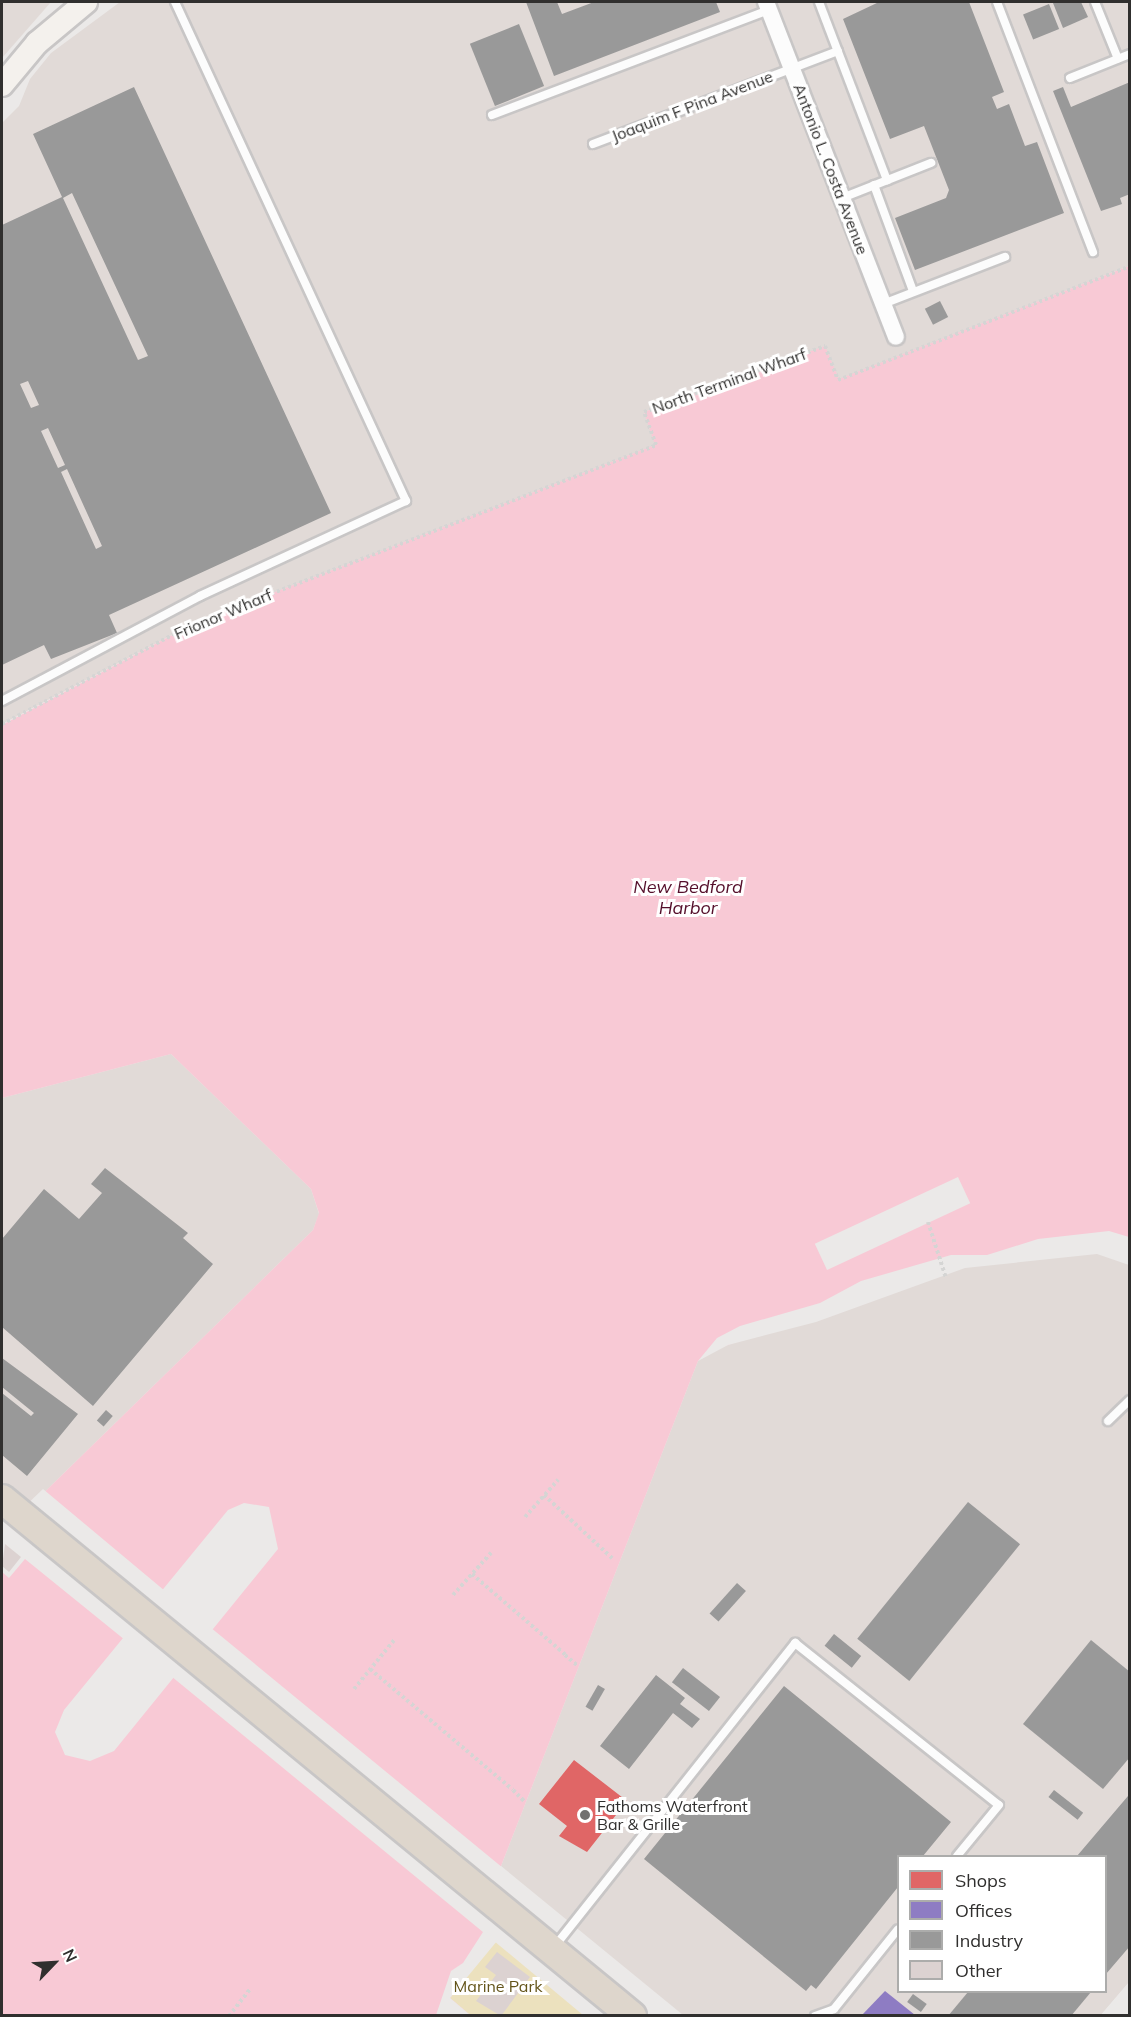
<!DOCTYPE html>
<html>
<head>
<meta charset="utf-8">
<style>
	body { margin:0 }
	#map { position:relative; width:1131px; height:2017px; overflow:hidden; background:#ebe9e8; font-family:Mulish,sans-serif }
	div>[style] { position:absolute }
	.built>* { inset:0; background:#e1dad7 }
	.green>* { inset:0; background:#ece1be }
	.water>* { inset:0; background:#f8c9d5 }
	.pier>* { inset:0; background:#ebe9e8; transform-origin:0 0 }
	.shops>* { inset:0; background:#e06666 }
	.offices>* { inset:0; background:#8e7cc3 }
	.industry>* { inset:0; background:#999; transform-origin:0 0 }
	.building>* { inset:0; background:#dcd2d1 }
	.path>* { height:4px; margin-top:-2px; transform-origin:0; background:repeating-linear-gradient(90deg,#d5d5d4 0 3px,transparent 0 6px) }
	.roads { filter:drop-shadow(2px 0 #c8c6c6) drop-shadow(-2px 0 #c8c6c6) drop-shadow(0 2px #c8c6c6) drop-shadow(0 -2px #c8c6c6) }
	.lane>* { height:8px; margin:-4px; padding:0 4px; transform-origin:4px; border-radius:4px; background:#fcfcfc }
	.street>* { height:16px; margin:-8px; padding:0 8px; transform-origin:8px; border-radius:8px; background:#fcfcfc }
	.secondary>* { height:22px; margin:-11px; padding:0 11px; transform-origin:11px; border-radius:11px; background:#f4f1ed }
	.highway>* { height:28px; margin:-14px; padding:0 14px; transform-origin:14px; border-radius:14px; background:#ded6cc }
	.dots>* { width:16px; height:16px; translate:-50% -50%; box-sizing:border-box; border:3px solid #fff; border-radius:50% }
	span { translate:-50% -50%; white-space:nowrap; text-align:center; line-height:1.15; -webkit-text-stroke:6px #fff; paint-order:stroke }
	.street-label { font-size:16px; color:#302f2e }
	.poi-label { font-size:16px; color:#302f2e }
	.left { translate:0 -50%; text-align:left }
	.park-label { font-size:16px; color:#63541a }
	.water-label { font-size:18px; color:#550f2b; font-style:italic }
	.frame { position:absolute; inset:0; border:3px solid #302f2e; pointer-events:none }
	.legend { position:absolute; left:897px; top:1855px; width:210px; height:138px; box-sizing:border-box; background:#fff; border:2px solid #acacab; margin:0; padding:8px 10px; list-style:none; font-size:18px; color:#302f2e }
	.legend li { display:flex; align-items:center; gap:12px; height:30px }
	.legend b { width:30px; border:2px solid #acacab }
	.north { position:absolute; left:24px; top:1933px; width:60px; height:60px; -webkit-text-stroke:4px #fff; paint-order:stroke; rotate:65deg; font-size:16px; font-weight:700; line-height:24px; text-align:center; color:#302f2e }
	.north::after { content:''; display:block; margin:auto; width:21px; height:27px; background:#302f2e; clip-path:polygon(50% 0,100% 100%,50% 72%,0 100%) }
</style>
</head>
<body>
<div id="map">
	<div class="built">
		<div style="clip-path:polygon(2px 2px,51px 2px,2px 58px)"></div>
		<div style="clip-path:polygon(120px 2px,1129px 2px,1129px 266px,838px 380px,825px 347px,644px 412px,656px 445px,193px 624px,2px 724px,2px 123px,19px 106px,30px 79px,51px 53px)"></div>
		<div style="clip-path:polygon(171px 1054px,311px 1189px,319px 1214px,313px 1230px,22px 1514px,2px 1520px,2px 1098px)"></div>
		<div style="clip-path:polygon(evenodd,1097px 1251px,1129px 1263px,1130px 1981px,1101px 2015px,683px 2015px,501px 1866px,698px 1361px,719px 1348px,965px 1265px,1097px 1251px,898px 1856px,1106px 1856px,1106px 1992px,898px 1992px,898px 1856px)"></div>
	</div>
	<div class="green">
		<div style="clip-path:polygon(494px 1941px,529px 1970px,583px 2015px,470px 2015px,450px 1998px)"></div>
	</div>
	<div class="water">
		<div style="clip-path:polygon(evenodd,1129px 266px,1129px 1263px,1097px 1251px,965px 1265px,719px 1348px,698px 1361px,501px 1866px,460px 1912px,494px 1941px,450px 1998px,470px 2015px,2px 2015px,2px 1520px,22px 1514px,313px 1230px,319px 1213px,311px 1189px,171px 1054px,2px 1098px,2px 725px,193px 624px,655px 445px,644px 412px,825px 346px,839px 379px,1129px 266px,244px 1503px,269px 1507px,278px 1549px,114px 1751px,90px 1761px,65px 1755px,55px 1732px,64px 1710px,228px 1510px,244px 1503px)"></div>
	</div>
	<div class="pier">
		<div style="left:958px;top:1177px;width:29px;height:158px;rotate:65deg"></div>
		<div style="clip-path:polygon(1109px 1231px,1129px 1237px,1129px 1265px,1097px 1254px,965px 1268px,816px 1322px,728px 1345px,698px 1361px,717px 1338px,740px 1326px,820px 1303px,861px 1281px,951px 1255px,987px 1255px,1038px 1239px)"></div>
		<div style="clip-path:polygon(43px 1489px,165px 1591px,125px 1640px,25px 1559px,9px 1578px,2px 1572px,2px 1517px,20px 1511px)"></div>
		<div style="clip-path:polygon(210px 1627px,503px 1868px,464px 1912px,497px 1941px,450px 1998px,470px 2015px,436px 2015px,451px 1971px,463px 1963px,483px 1932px,171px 1676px)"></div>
		<div style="clip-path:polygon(1130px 1981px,1129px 1994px,1111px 2015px,1100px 2016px)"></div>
	</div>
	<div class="shops">
		<div style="clip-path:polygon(574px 1760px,627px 1801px,587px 1852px,559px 1836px,567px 1826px,539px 1804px)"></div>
	</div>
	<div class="offices">
		<div style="clip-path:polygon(885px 1991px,915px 2015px,862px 2015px)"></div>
	</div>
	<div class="industry">
		<div style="clip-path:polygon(526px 2px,557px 2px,562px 14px,594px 2px,716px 2px,720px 12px,554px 76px)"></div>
		<div style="clip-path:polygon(879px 2px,969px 2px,1004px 92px,992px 97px,997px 109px,1009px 104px,1025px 146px,1037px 142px,1064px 213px,915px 270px,895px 218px,946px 198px,949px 190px,924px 126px,890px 139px,843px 19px)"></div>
		<div style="clip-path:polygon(1081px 2px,1088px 17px,1063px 28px,1053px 3px)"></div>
		<div style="left:1049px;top:4px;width:27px;height:28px;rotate:68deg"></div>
		<div style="left:519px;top:24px;width:67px;height:53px;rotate:68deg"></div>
		<div style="clip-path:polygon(1130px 82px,1130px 194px,1120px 198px,1122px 204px,1101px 211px,1053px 91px,1063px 87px,1071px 107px)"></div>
		<div style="clip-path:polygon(evenodd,134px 87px,331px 513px,109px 615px,117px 633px,51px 659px,44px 645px,2px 665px,2px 225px,62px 197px,33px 134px,134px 87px,72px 193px,148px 356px,138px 360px,63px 198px,72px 193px,134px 87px,28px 381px,39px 405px,31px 408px,20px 384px,28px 381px,134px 87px,48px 428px,65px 465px,58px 468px,41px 431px,48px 428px,134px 87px,67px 469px,102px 546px,96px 549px,61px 472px,67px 469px)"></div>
		<div style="left:940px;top:301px;width:18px;height:17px;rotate:63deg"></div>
		<div style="clip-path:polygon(105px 1168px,188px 1233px,183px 1238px,213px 1264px,93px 1406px,2px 1327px,2px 1239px,44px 1189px,79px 1219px,102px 1193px,91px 1184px)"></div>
		<div style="clip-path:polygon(2px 1358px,78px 1414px,27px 1476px,2px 1455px,2px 1393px,31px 1416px,34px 1413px,2px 1387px)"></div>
		<div style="left:106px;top:1410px;width:9px;height:14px;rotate:41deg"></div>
		<div style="left:968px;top:1502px;width:67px;height:176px;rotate:39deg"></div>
		<div style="left:737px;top:1583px;width:12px;height:41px;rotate:42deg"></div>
		<div style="left:834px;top:1634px;width:35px;height:15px;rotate:39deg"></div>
		<div style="clip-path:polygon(1091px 1640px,1130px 1672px,1130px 1757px,1103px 1789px,1023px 1724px)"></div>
		<div style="left:683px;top:1668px;width:47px;height:18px;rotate:38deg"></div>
		<div style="clip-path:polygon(656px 1675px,685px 1698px,680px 1704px,700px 1719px,692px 1728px,673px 1713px,629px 1769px,600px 1746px)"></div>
		<div style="left:598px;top:1685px;width:8px;height:25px;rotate:30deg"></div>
		<div style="clip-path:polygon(784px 1686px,951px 1822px,923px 1856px,898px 1856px,898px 1887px,816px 1989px,811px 1985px,806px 1991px,644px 1859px)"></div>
		<div style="left:1054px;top:1790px;width:37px;height:9px;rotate:38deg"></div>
		<div style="clip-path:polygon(1128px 1796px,1130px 1946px,1106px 1974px,1106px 1856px,1077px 1856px)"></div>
		<div style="clip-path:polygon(968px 1992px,1091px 1992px,1071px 2016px,948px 2016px)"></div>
		<div style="left:913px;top:1994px;width:17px;height:10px;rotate:36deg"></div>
	</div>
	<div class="building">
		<div style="clip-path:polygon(5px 1544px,21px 1557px,9px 1572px,2px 1566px)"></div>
		<div style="clip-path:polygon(497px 1952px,530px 1977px,501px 2016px,476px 2001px,496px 1975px,485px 1967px)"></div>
	</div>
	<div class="path">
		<div style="left:2px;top:724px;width:216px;rotate:-27.6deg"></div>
		<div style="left:193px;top:624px;width:496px;rotate:-21.1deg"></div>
		<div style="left:656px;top:445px;width:35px;rotate:-110deg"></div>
		<div style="left:644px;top:412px;width:193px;rotate:-20deg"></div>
		<div style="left:825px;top:346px;width:36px;rotate:69deg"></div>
		<div style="left:838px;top:380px;width:313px;rotate:-21.3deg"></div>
		<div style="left:928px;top:1222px;width:59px;rotate:72.2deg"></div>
		<div style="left:544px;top:1495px;width:93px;rotate:42.8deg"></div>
		<div style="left:525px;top:1517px;width:50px;rotate:-48.3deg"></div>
		<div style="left:472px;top:1574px;width:125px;rotate:40.8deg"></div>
		<div style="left:453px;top:1595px;width:57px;rotate:-47.9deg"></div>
		<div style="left:565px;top:1655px;width:17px;rotate:40deg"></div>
		<div style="left:370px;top:1669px;width:187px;rotate:40.2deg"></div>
		<div style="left:354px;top:1689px;width:65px;rotate:-50.6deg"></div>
		<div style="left:513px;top:1790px;width:17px;rotate:45deg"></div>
		<div style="left:229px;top:2016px;width:34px;rotate:-52deg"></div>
	</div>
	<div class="roads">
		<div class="lane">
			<div style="left:819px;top:2px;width:191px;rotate:69.1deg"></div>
			<div style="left:997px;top:2px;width:268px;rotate:69deg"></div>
			<div style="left:1095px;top:2px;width:61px;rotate:68deg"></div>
			<div style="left:1070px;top:78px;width:65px;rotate:-21.8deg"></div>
			<div style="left:492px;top:115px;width:296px;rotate:-20.8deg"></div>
			<div style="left:593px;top:144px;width:262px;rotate:-20.8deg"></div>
			<div style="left:874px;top:185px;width:113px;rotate:69.8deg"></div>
			<div style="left:842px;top:198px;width:96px;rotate:-21.5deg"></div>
			<div style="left:883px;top:304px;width:131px;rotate:-21.1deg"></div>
			<div style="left:2px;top:701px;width:224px;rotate:-27.9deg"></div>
			<div style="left:200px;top:596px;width:227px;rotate:-24.8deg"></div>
			<div style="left:406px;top:501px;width:550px;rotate:-114.84deg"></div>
			<div style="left:1108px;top:1421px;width:30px;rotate:-44deg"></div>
			<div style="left:555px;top:1946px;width:387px;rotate:-51.6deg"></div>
			<div style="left:795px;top:1643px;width:260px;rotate:38.5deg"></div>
			<div style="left:999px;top:1805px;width:66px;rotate:129.5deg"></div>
			<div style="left:815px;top:2016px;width:20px;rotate:-20deg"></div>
			<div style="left:834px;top:2009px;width:102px;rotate:-51.3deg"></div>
		</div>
		<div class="street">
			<div style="left:766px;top:2px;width:359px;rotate:68.8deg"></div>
		</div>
		<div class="secondary">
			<div style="left:2px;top:85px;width:55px;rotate:-50.2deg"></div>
			<div style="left:37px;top:43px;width:64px;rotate:-39.9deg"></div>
		</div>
		<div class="highway">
			<div style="left:2px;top:1499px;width:815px;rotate:39.37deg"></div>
		</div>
	</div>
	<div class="dots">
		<div style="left:585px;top:1815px;background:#71706f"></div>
	</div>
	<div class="street-label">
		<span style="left:692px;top:106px;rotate:-21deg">Joaquim F Pina Avenue</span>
		<span style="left:831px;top:169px;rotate:69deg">Antonio L. Costa Avenue</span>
		<span style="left:729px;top:381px;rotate:-20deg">North Terminal Wharf</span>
		<span style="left:223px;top:614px;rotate:-23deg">Frionor Wharf</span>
	</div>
	<div class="poi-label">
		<span class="left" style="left:597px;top:1815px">Fathoms Waterfront<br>Bar &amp; Grille</span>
	</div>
	<div class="park-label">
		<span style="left:498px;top:1986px">Marine Park</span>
	</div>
	<div class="water-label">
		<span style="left:688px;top:898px">New Bedford<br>Harbor</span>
	</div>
	<div class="frame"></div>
	<ul class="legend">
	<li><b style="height:16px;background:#e06666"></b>Shops</li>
	<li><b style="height:16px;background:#8e7cc3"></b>Offices</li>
	<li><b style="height:16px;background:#999"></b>Industry</li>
	<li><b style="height:16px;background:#dcd2d1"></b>Other</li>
	</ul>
	<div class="north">N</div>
</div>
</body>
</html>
